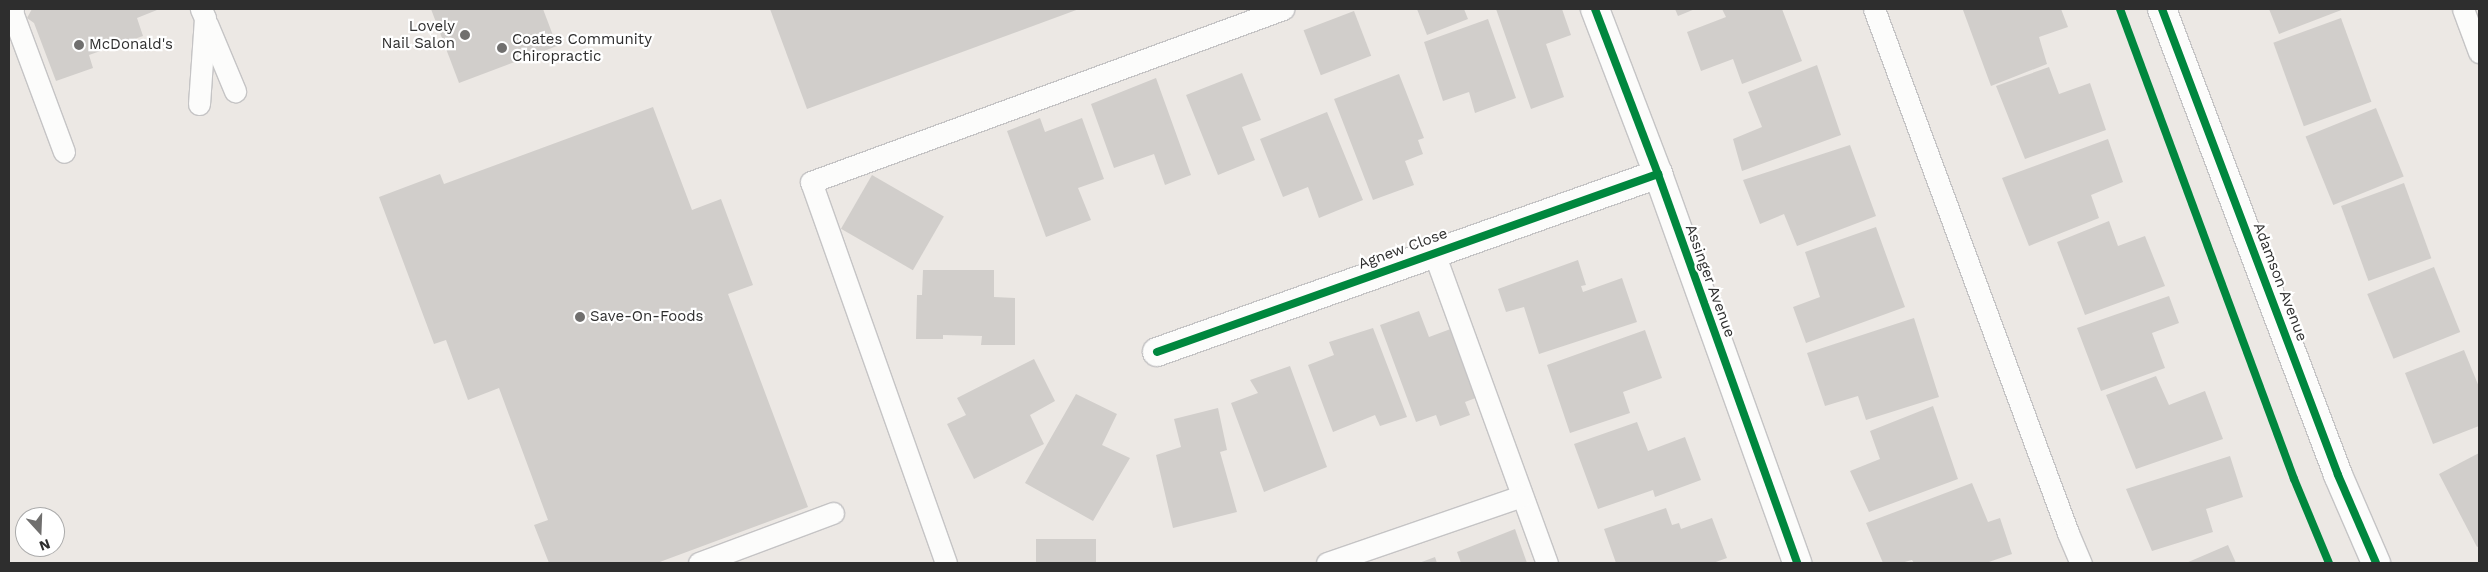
<!DOCTYPE html>
<html>
<head>
<meta charset="utf-8">
<style>
	body { margin:0 }
	#map { position:relative; width:2488px; height:572px; overflow:hidden; background:#ece8e4; font-family:"Work Sans",sans-serif }
	div>[style] { position:absolute }
	.building>* { inset:0; background:#d1cecb; transform-origin:0 0 }
	.roads { filter:drop-shadow(1px 0 #c5c4c5) drop-shadow(-1px 0 #c5c4c5) drop-shadow(0 1px #c5c4c5) drop-shadow(0 -1px #c5c4c5) }
	.lane>* { height:21px; margin:-10.5px; padding:0 10.5px; transform-origin:10.5px; border-radius:10.5px; background:#fcfcfb }
	.street>* { height:28px; margin:-14px; padding:0 14px; transform-origin:14px; border-radius:14px; background:#fcfcfb }
	.secondary>* { height:28px; margin:-14px; padding:0 14px; transform-origin:14px; border-radius:14px; background:#fcfcfb }
	.cycleway>* { height:8px; margin:-4px; padding:0 4px; transform-origin:4px; border-radius:4px; background:#00873e }
	.dots>* { width:14px; height:14px; translate:-50% -50%; box-sizing:border-box; border:2px solid #fff; border-radius:50% }
	span { translate:-50% -50%; white-space:nowrap; text-align:center; line-height:1.15; -webkit-text-stroke:4.5px #fff; paint-order:stroke }
	.poi-label { font-size:15px; color:#2e2e2e }
	.right { translate:-100% -50%; text-align:right }
	.left { translate:0 -50%; text-align:left }
	.street-label { font-size:15px; color:#2e2e2e }
	.frame { position:absolute; inset:0; border:10px solid #2e2e2e; pointer-events:none }
	.north { position:absolute; left:15px; top:507px; width:50px; height:50px; box-sizing:border-box; background:#fff; border:1px solid #ababab; border-radius:50%; rotate:160deg; font-size:14px; font-weight:700; line-height:20px; text-align:center; color:#2e2e2e }
	.north::after { content:''; display:block; margin:auto; width:18px; height:22px; background:#706f6e; clip-path:polygon(50% 0,100% 100%,50% 72%,0 100%) }
</style>
</head>
<body>
<div id="map">
	<div class="building">
		<div style="clip-path:polygon(32px 9px,157px 9px,157px 10px,137px 18px,143px 36px,89px 55px,93px 68px,56px 81px,34px 23px,27px 18px)"></div>
		<div style="clip-path:polygon(431px 9px,543px 9px,557px 46px,459px 83px)"></div>
		<div style="clip-path:polygon(770px 9px,1079px 9px,807px 109px)"></div>
		<div style="clip-path:polygon(1417px 9px,1464px 9px,1468px 19px,1427px 35px)"></div>
		<div style="clip-path:polygon(1496px 9px,1562px 9px,1571px 35px,1546px 44px,1564px 97px,1531px 109px)"></div>
		<div style="clip-path:polygon(1675px 9px,1695px 9px,1678px 16px)"></div>
		<div style="clip-path:polygon(1722px 9px,1782px 9px,1802px 61px,1742px 84px,1733px 59px,1701px 71px,1687px 32px,1726px 17px)"></div>
		<div style="clip-path:polygon(1967px 9px,2061px 9px,2068px 27px,2039px 37px,2047px 64px,1991px 86px,1963px 10px)"></div>
		<div style="clip-path:polygon(2269px 9px,2344px 9px,2279px 34px)"></div>
		<div style="left:1354px;top:11px;width:48px;height:54px;rotate:69deg"></div>
		<div style="left:2341px;top:18px;width:89px;height:72px;rotate:70deg"></div>
		<div style="clip-path:polygon(1488px 19px,1516px 98px,1475px 113px,1469px 92px,1443px 101px,1424px 42px)"></div>
		<div style="clip-path:polygon(1817px 65px,1841px 135px,1742px 171px,1733px 139px,1762px 127px,1748px 92px)"></div>
		<div style="clip-path:polygon(2049px 67px,2059px 94px,2090px 83px,2106px 130px,2025px 159px,1996px 86px)"></div>
		<div style="clip-path:polygon(1242px 73px,1261px 120px,1242px 127px,1255px 160px,1218px 175px,1186px 95px)"></div>
		<div style="clip-path:polygon(1399px 74px,1424px 138px,1418px 140px,1423px 154px,1405px 161px,1414px 185px,1373px 200px,1334px 99px)"></div>
		<div style="clip-path:polygon(1156px 78px,1191px 175px,1165px 185px,1154px 154px,1114px 168px,1091px 104px)"></div>
		<div style="clip-path:polygon(653px 107px,692px 210px,721px 199px,753px 285px,728px 294px,808px 507px,657px 563px,549px 563px,534px 525px,548px 520px,499px 388px,468px 400px,446px 340px,434px 344px,379px 197px,440px 174px,444px 184px)"></div>
		<div style="left:2376px;top:108px;width:74px;height:76px;rotate:68deg"></div>
		<div style="clip-path:polygon(1327px 112px,1363px 200px,1319px 218px,1308px 187px,1283px 197px,1260px 139px)"></div>
		<div style="clip-path:polygon(1040px 118px,1045px 132px,1082px 118px,1104px 179px,1078px 188px,1091px 220px,1046px 237px,1007px 131px)"></div>
		<div style="clip-path:polygon(2108px 139px,2123px 182px,2091px 195px,2099px 218px,2029px 246px,2002px 178px)"></div>
		<div style="clip-path:polygon(1850px 145px,1876px 216px,1797px 246px,1784px 214px,1760px 224px,1743px 180px)"></div>
		<div style="left:872px;top:175px;width:83px;height:62px;rotate:30deg"></div>
		<div style="left:2404px;top:183px;width:80px;height:67px;rotate:70deg"></div>
		<div style="clip-path:polygon(2109px 221px,2118px 246px,2145px 236px,2165px 286px,2085px 315px,2057px 242px)"></div>
		<div style="clip-path:polygon(1876px 227px,1905px 307px,1806px 343px,1793px 307px,1820px 297px,1805px 252px)"></div>
		<div style="clip-path:polygon(1578px 260px,1586px 285px,1581px 286px,1583px 292px,1622px 278px,1637px 322px,1539px 354px,1524px 307px,1506px 312px,1498px 289px)"></div>
		<div style="left:2434px;top:267px;width:70px;height:72px;rotate:68deg"></div>
		<div style="clip-path:polygon(923px 270px,994px 270px,994px 297px,1015px 298px,1015px 345px,981px 345px,982px 336px,943px 335px,943px 339px,916px 339px,917px 295px,922px 295px)"></div>
		<div style="clip-path:polygon(2169px 296px,2179px 323px,2152px 333px,2165px 368px,2101px 391px,2077px 328px)"></div>
		<div style="clip-path:polygon(1419px 311px,1429px 337px,1456px 327px,1481px 396px,1465px 402px,1470px 415px,1440px 426px,1436px 415px,1416px 422px,1380px 325px)"></div>
		<div style="clip-path:polygon(1914px 318px,1939px 397px,1866px 420px,1858px 396px,1825px 406px,1807px 353px)"></div>
		<div style="clip-path:polygon(1373px 328px,1407px 417px,1380px 426px,1375px 415px,1333px 432px,1308px 365px,1334px 355px,1329px 342px)"></div>
		<div style="clip-path:polygon(1645px 330px,1662px 378px,1623px 392px,1630px 413px,1570px 433px,1547px 365px)"></div>
		<div style="clip-path:polygon(2464px 350px,2479px 387px,2479px 426px,2433px 444px,2405px 373px)"></div>
		<div style="clip-path:polygon(1034px 359px,1055px 401px,1030px 415px,1044px 444px,974px 479px,947px 424px,966px 415px,957px 398px)"></div>
		<div style="clip-path:polygon(1290px 366px,1327px 467px,1264px 492px,1231px 403px,1258px 393px,1250px 380px)"></div>
		<div style="clip-path:polygon(2156px 376px,2169px 405px,2205px 391px,2223px 439px,2136px 469px,2106px 395px)"></div>
		<div style="clip-path:polygon(1076px 394px,1117px 414px,1102px 445px,1130px 458px,1093px 521px,1025px 483px)"></div>
		<div style="clip-path:polygon(1933px 406px,1958px 479px,1869px 512px,1850px 471px,1880px 459px,1870px 431px)"></div>
		<div style="clip-path:polygon(1218px 408px,1227px 450px,1220px 452px,1237px 512px,1173px 528px,1156px 455px,1181px 447px,1174px 419px)"></div>
		<div style="clip-path:polygon(1637px 422px,1648px 451px,1685px 437px,1701px 480px,1655px 497px,1653px 490px,1598px 509px,1574px 444px)"></div>
		<div style="clip-path:polygon(2479px 453px,2479px 546px,2477px 547px,2439px 474px)"></div>
		<div style="clip-path:polygon(2230px 456px,2243px 497px,2206px 509px,2213px 532px,2152px 551px,2126px 489px)"></div>
		<div style="clip-path:polygon(1972px 483px,1988px 522px,2000px 518px,2012px 554px,1986px 563px,1914px 563px,1912px 560px,1901px 563px,1883px 563px,1866px 523px)"></div>
		<div style="clip-path:polygon(1666px 508px,1672px 525px,1679px 523px,1681px 529px,1712px 518px,1727px 558px,1713px 563px,1616px 563px,1604px 529px)"></div>
		<div style="clip-path:polygon(1515px 529px,1527px 563px,1461px 563px,1457px 552px)"></div>
		<div style="left:1036px;top:539px;width:60px;height:24px"></div>
		<div style="clip-path:polygon(2228px 545px,2236px 563px,2186px 563px)"></div>
		<div style="clip-path:polygon(1435px 557px,1437px 563px,1419px 563px)"></div>
	</div>
	<div class="roads">
		<div class="lane">
			<div style="left:13px;top:9px;width:3px;rotate:108deg"></div>
			<div style="left:12px;top:12px;width:149px;rotate:69.6deg"></div>
			<div style="left:1874px;top:9px;width:559px;rotate:69.68deg"></div>
			<div style="left:2068px;top:533px;width:33px;rotate:67deg"></div>
			<div style="left:2463px;top:9px;width:46px;rotate:69.6deg"></div>
			<div style="left:207px;top:24px;width:73px;rotate:67.3deg"></div>
			<div style="left:199px;top:104px;width:86px;rotate:-86deg"></div>
			<div style="left:205px;top:18px;width:10px;rotate:-114deg"></div>
			<div style="left:1434px;top:253px;width:330px;rotate:70deg"></div>
			<div style="left:699px;top:563px;width:143px;rotate:-20.5deg"></div>
			<div style="left:946px;top:563px;width:404px;rotate:-109.5deg"></div>
			<div style="left:811px;top:182px;width:503px;rotate:-20.13deg"></div>
			<div style="left:1327px;top:563px;width:206px;rotate:-19deg"></div>
		</div>
		<div class="street">
			<div style="left:1595px;top:9px;width:177px;rotate:69.1deg"></div>
			<div style="left:1658px;top:174px;width:413px;rotate:70.3deg"></div>
			<div style="left:1157px;top:352px;width:532px;rotate:-19.56deg"></div>
		</div>
		<div class="secondary">
			<div style="left:2162px;top:9px;width:498px;rotate:69.3deg"></div>
			<div style="left:2338px;top:475px;width:96px;rotate:66.6deg"></div>
		</div>
	</div>
	<div class="cycleway">
		<div style="left:1595px;top:9px;width:177px;rotate:69.1deg"></div>
		<div style="left:1658px;top:174px;width:413px;rotate:70.3deg"></div>
		<div style="left:2120px;top:9px;width:501px;rotate:69.68deg"></div>
		<div style="left:2294px;top:479px;width:91px;rotate:67.4deg"></div>
		<div style="left:2162px;top:9px;width:498px;rotate:69.3deg"></div>
		<div style="left:2338px;top:475px;width:96px;rotate:66.6deg"></div>
		<div style="left:1157px;top:352px;width:532px;rotate:-19.56deg"></div>
	</div>
	<div class="dots">
		<div style="left:465px;top:35px;background:#706f6e"></div>
		<div style="left:79px;top:45px;background:#706f6e"></div>
		<div style="left:502px;top:48px;background:#706f6e"></div>
		<div style="left:580px;top:317px;background:#706f6e"></div>
	</div>
	<div class="poi-label">
		<span class="right" style="left:455px;top:35px">Lovely<br>Nail Salon</span>
		<span class="left" style="left:512px;top:48px">Coates Community<br>Chiropractic</span>
		<span class="left" style="left:89px;top:45px">McDonald's</span>
		<span class="left" style="left:590px;top:317px">Save-On-Foods</span>
	</div>
	<div class="street-label">
		<span style="left:1403px;top:249px;rotate:-20deg">Agnew Close</span>
		<span style="left:1710px;top:281px;rotate:70deg">Assinger Avenue</span>
		<span style="left:2280px;top:282px;rotate:69deg">Adamson Avenue</span>
	</div>
	<div class="frame"></div>
	<div class="north">N</div>
</div>
</body>
</html>
